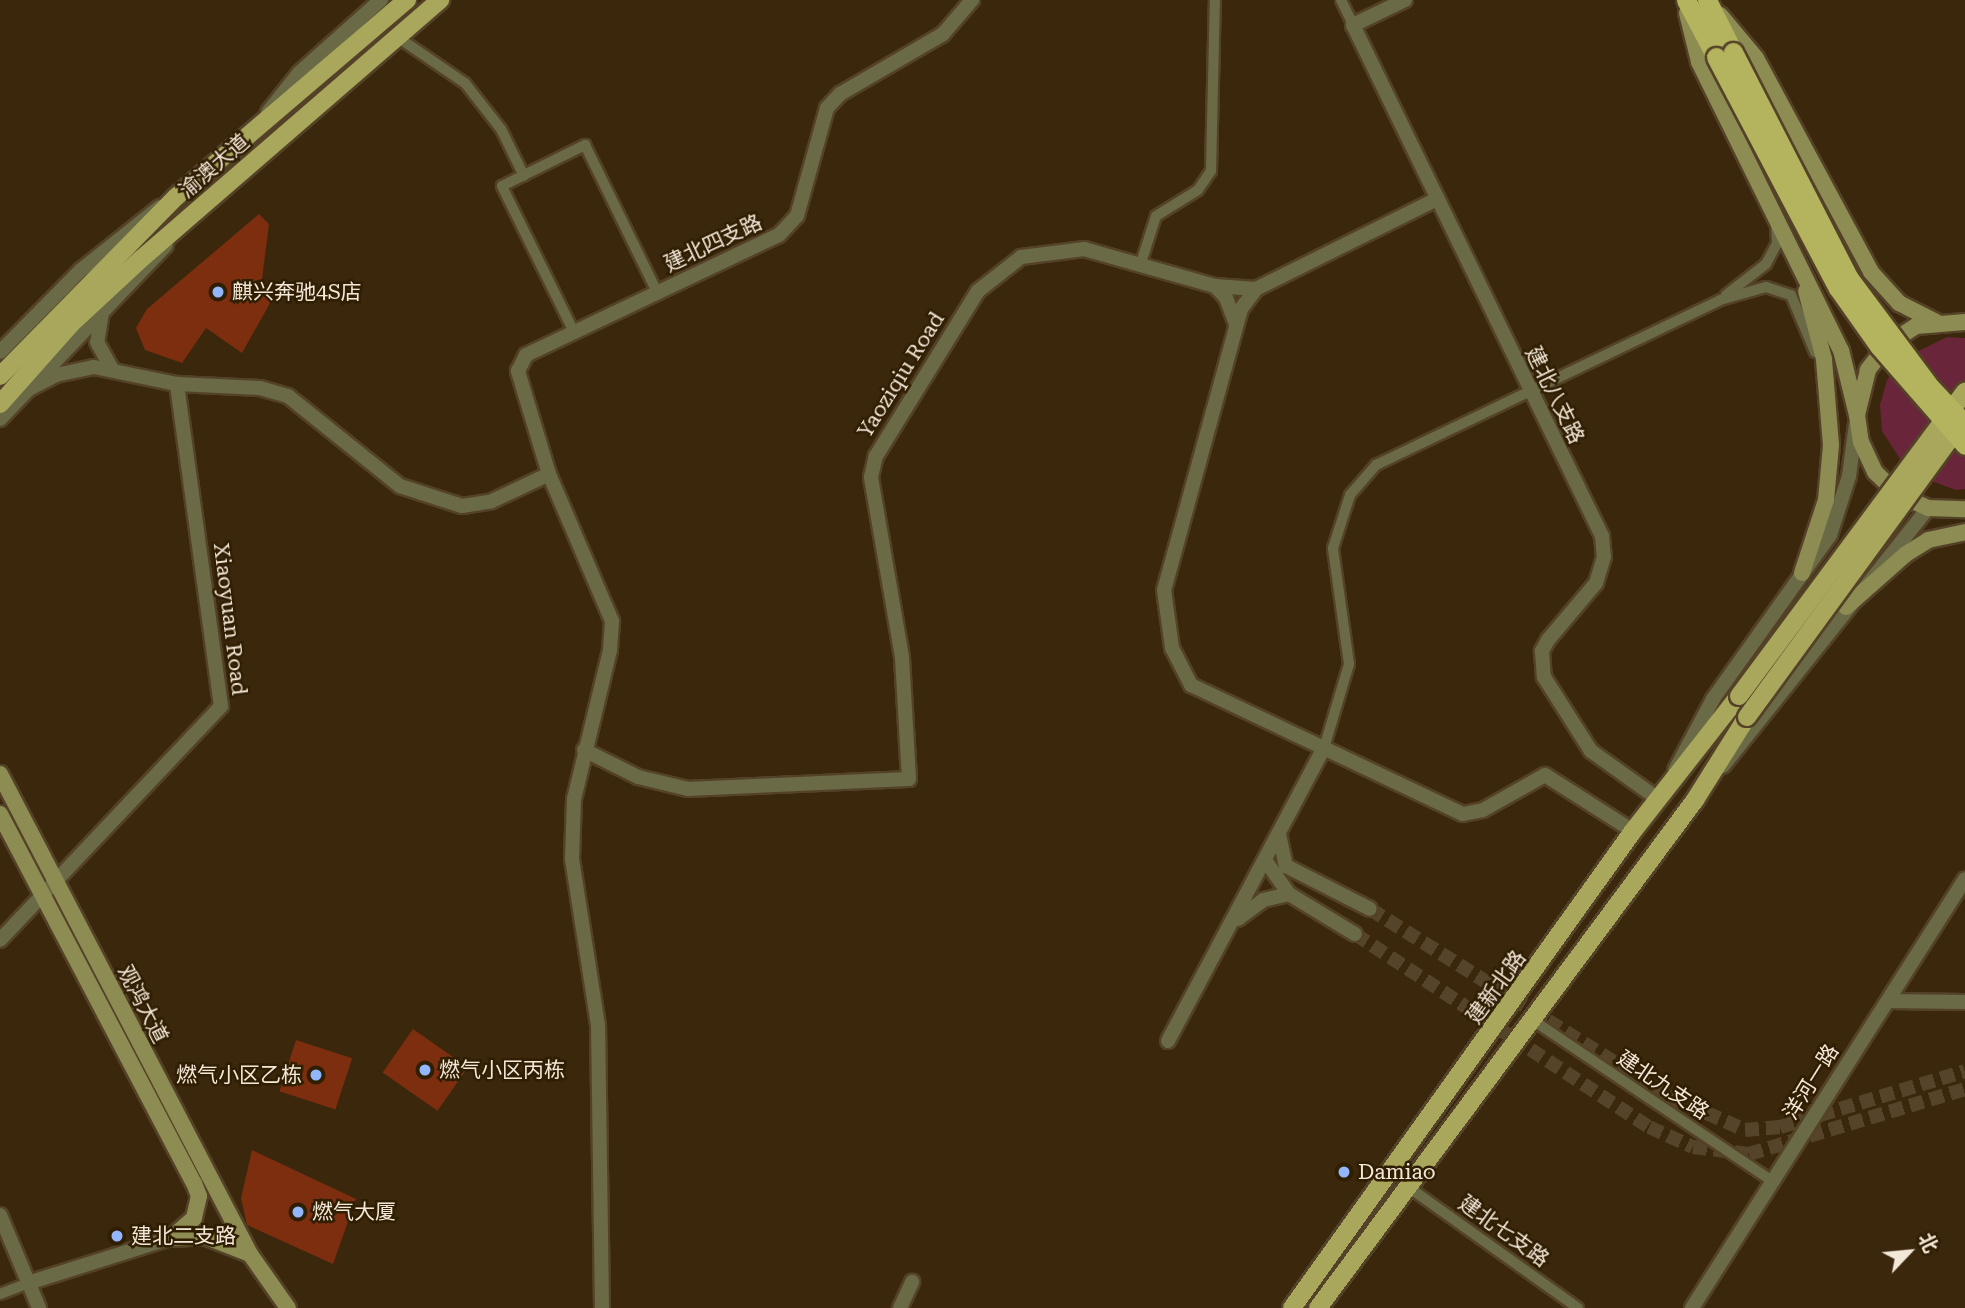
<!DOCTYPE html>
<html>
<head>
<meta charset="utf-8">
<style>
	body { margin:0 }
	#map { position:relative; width:1965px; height:1308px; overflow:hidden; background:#3a270c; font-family:"Roboto Serif","Noto Sans SC",serif }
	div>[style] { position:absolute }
	.green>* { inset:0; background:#692539 }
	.building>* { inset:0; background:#7c2e0f; transform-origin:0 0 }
	.tertiary-tunnel>* { height:14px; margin-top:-7px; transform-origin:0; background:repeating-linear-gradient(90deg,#56442a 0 14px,transparent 0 21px) }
	.roads { filter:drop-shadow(2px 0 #544228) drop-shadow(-2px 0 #544228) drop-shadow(0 2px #544228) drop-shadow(0 -2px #544228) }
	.minor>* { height:10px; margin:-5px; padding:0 5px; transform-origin:5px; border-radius:5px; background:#6a6a46 }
	.tertiary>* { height:14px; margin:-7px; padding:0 7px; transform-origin:7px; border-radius:7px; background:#6a6a46 }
	.secondary>* { height:16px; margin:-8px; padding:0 8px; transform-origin:8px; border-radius:8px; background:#8d8c53 }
	.primary>* { height:18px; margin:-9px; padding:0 9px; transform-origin:9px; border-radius:9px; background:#a8a75b }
	.trunk>* { height:19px; margin:-9.5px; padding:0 9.5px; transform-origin:9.5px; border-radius:9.5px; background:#b4b35e }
	.bridges { filter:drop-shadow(2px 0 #544228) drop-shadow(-2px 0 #544228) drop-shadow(0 2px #544228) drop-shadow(0 -2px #544228) }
	.primary-bridge>* { height:18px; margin:-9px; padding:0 9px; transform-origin:9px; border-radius:9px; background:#a8a75b }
	.trunk-bridge>* { height:19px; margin:-9.5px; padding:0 9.5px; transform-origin:9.5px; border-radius:9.5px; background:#b4b35e }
	.dots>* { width:19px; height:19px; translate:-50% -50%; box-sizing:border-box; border:4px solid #301e03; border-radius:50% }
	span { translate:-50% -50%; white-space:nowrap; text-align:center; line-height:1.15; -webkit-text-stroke:5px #301e03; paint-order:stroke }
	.street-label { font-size:21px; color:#f3e7d7 }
	.poi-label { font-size:21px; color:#f3e7d7 }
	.left { translate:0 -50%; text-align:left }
	.right { translate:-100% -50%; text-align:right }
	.north { position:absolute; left:1874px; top:1217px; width:70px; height:70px; -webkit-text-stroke:5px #301e03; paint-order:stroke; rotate:64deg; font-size:19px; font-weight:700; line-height:28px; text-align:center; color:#f3e7d7 }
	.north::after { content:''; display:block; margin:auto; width:24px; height:32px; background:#f3e7d7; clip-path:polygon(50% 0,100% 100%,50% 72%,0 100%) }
</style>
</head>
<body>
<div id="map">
	<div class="green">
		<div style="clip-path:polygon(1947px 337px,1965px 338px,1965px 489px,1956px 490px,1909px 473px,1882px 431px,1880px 405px,1887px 380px,1902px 359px)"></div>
	</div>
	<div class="building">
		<div style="clip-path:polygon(259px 214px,269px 224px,261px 287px,274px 296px,242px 353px,206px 328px,182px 363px,145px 350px,136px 328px,147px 309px)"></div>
		<div style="left:413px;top:1029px;width:67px;height:53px;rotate:35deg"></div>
		<div style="left:296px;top:1040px;width:59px;height:54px;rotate:18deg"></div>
		<div style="clip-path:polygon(252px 1150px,356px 1199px,333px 1264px,247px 1225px,241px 1198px)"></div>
	</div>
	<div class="tertiary-tunnel">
		<div style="left:1370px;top:909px;width:352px;rotate:32.1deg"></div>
		<div style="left:1668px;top:1096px;width:84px;rotate:23.8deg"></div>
		<div style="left:1745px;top:1130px;width:35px;rotate:-5deg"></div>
		<div style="left:1780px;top:1127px;width:193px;rotate:-16.8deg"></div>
		<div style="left:1355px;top:934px;width:352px;rotate:33.3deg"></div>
		<div style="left:1649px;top:1127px;width:48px;rotate:24.4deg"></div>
		<div style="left:1693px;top:1147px;width:56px;rotate:7.1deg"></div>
		<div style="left:1749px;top:1154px;width:226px;rotate:-16.7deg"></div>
	</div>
	<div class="roads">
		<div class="minor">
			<div style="left:1341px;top:0;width:28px;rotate:64deg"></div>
			<div style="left:396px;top:36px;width:83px;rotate:34.3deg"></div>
			<div style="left:465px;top:83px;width:58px;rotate:52deg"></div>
			<div style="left:501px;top:129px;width:52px;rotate:63.9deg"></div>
			<div style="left:1140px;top:266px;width:52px;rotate:-72.3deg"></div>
			<div style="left:1156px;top:216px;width:49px;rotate:-31.8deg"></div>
			<div style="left:1198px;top:190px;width:23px;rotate:-56deg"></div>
			<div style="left:1211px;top:171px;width:171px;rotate:-88.7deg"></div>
			<div style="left:1726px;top:295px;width:51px;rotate:-37.8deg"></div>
			<div style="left:1766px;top:264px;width:24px;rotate:-62deg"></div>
			<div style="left:1777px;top:243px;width:18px;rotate:-93deg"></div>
			<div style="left:574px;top:332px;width:163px;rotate:-116.3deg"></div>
			<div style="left:502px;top:186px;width:93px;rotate:-26.3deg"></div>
			<div style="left:585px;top:145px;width:164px;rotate:63.9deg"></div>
			<div style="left:1324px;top:748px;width:88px;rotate:-73.4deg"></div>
			<div style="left:1349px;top:664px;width:117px;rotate:-97.9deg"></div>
			<div style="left:1333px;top:548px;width:56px;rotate:-72.2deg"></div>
			<div style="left:1350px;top:495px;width:40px;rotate:-49deg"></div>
			<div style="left:1376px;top:465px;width:382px;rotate:-25.6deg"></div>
			<div style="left:1720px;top:300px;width:48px;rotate:-15.8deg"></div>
			<div style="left:1766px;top:287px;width:26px;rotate:18deg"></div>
			<div style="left:1791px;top:295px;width:62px;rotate:67.2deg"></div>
			<div style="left:1531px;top:1019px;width:293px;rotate:33.9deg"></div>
			<div style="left:1407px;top:1186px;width:210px;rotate:35.5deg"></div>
			<div style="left:0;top:1294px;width:30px;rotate:-21deg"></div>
		</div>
		<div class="tertiary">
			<div style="left:1405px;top:0;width:58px;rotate:154.3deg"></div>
			<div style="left:1353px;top:25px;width:568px;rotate:64.02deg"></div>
			<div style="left:1602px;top:536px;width:21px;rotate:85deg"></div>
			<div style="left:1604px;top:557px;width:27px;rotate:107deg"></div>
			<div style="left:1596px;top:583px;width:75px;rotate:130.1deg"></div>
			<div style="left:1548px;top:640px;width:13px;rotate:119deg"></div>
			<div style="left:1542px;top:651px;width:26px;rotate:86deg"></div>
			<div style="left:1544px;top:677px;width:88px;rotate:57.6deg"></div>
			<div style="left:1591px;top:751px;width:82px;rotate:35.6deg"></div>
			<div style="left:268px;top:112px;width:50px;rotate:-51.5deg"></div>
			<div style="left:299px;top:73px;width:110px;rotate:-41.7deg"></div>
			<div style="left:1435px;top:200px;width:200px;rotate:153.6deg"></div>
			<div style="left:1256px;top:289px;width:25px;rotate:127deg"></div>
			<div style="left:1241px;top:309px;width:291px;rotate:105.3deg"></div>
			<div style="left:1164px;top:590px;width:59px;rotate:82.1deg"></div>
			<div style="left:1172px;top:648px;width:42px;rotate:62.8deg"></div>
			<div style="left:1191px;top:685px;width:301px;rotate:25.4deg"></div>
			<div style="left:1463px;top:814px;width:20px;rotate:-11deg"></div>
			<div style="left:1483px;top:810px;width:71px;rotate:-29.4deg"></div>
			<div style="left:1545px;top:775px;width:104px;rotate:32.5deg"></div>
			<div style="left:1215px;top:286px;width:16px;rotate:47deg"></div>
			<div style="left:1226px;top:298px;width:28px;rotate:69deg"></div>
			<div style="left:102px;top:312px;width:30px;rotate:99deg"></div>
			<div style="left:97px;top:342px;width:31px;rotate:61deg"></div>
			<div style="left:0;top:352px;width:115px;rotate:-45.4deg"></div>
			<div style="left:81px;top:270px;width:101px;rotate:-38.6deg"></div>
			<div style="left:25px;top:391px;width:35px;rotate:-27deg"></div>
			<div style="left:56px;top:375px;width:39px;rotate:-12deg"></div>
			<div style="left:94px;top:367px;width:85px;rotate:11.6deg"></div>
			<div style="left:177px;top:384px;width:83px;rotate:2.8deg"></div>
			<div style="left:260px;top:388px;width:29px;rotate:16deg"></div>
			<div style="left:288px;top:396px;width:144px;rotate:38.8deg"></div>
			<div style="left:400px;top:486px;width:65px;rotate:17.9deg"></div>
			<div style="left:462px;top:506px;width:30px;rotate:-9deg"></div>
			<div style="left:492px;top:501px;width:63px;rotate:-25.3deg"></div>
			<div style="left:0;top:419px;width:240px;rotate:-46.3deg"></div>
			<div style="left:584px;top:750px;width:60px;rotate:26.6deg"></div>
			<div style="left:638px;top:777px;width:51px;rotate:13.5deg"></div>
			<div style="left:688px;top:789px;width:221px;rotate:-2.6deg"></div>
			<div style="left:909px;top:779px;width:122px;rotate:-93.3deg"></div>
			<div style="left:902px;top:657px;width:183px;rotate:-99.8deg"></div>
			<div style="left:871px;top:477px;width:22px;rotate:-77deg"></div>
			<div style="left:876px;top:456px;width:194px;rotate:-58.3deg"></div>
			<div style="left:978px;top:291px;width:55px;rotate:-38.3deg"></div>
			<div style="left:1021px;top:257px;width:64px;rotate:-7.2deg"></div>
			<div style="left:1084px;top:249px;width:136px;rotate:15.8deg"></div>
			<div style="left:1215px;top:286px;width:41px;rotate:4.2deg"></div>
			<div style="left:1723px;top:766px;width:330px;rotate:-51.5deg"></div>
			<div style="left:1675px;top:770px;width:81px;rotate:-61.8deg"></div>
			<div style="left:1713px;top:699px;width:201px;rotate:-54.5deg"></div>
			<div style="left:1830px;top:535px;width:62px;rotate:-72.1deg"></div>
			<div style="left:1849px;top:476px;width:52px;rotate:-82.3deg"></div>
			<div style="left:1279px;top:834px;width:33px;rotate:78deg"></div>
			<div style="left:1286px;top:866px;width:94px;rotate:27.1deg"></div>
			<div style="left:1265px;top:860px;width:42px;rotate:54.8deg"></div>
			<div style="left:1289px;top:894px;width:77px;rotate:31.2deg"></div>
			<div style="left:1238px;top:919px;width:31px;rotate:-37deg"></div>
			<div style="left:1263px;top:900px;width:27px;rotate:-13deg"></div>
			<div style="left:0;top:940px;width:322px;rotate:-46.6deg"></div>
			<div style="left:221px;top:706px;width:325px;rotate:-97.8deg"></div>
			<div style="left:1888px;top:1001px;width:77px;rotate:0.7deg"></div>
			<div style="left:1168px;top:1041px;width:332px;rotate:-62deg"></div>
			<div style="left:0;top:1215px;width:101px;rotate:67.2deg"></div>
			<div style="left:28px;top:1283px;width:150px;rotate:-17.5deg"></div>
			<div style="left:602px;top:1308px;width:283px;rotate:-90.8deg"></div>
			<div style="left:598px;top:1025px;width:168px;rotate:-98.9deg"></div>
			<div style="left:572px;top:859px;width:60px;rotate:-88.1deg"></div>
			<div style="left:574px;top:799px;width:153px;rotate:-76.4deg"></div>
			<div style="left:610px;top:650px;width:29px;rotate:-86deg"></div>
			<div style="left:612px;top:621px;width:160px;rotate:-113.2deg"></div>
			<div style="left:549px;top:474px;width:108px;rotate:-106.8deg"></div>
			<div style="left:518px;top:371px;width:18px;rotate:-63deg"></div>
			<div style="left:526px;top:355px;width:280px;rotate:-25.4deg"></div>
			<div style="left:779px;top:235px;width:26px;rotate:-47deg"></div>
			<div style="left:797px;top:216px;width:112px;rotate:-74.5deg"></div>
			<div style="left:827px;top:108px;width:19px;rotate:-47deg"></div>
			<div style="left:840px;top:94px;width:119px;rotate:-30.2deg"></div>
			<div style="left:943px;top:34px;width:45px;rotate:-49.5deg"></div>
			<div style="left:900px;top:1308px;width:29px;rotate:-65deg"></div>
			<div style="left:1692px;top:1308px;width:508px;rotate:-57.53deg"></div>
		</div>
		<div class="secondary">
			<div style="left:1687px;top:13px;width:50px;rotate:76.2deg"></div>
			<div style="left:1699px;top:62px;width:321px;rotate:63.8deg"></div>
			<div style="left:1841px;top:350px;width:67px;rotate:76.2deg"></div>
			<div style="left:1720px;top:15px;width:56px;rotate:50.1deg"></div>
			<div style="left:1756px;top:58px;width:243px;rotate:61.7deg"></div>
			<div style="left:1871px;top:272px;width:42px;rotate:47.9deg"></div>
			<div style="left:1899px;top:303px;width:42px;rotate:27.2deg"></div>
			<div style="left:1965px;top:322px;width:49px;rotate:175.3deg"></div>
			<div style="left:1916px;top:326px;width:33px;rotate:147deg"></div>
			<div style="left:1888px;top:344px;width:33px;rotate:128deg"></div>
			<div style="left:1868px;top:370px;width:46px;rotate:103.7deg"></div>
			<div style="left:1857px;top:415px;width:27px;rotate:82deg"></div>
			<div style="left:1861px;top:442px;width:33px;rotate:65deg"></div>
			<div style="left:1875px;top:472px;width:33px;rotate:44deg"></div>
			<div style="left:1899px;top:495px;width:32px;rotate:24deg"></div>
			<div style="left:1928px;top:508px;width:37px;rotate:2deg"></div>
			<div style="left:1802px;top:573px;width:77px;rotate:-71.8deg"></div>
			<div style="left:1826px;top:500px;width:55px;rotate:-84.8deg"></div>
			<div style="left:1831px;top:445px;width:86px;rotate:-94.7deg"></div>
			<div style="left:1824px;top:359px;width:70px;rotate:-104.8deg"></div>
			<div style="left:1846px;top:607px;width:80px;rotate:-41.5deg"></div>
			<div style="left:1906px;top:554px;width:26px;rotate:-32deg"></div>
			<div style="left:1928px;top:540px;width:38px;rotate:-12deg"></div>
			<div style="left:0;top:774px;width:541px;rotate:62.49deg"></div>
			<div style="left:250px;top:1254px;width:66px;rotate:54.9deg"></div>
			<div style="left:0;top:814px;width:417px;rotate:62.3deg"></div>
			<div style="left:194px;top:1183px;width:14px;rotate:69deg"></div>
			<div style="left:199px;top:1196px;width:23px;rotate:103deg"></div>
			<div style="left:194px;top:1218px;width:30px;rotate:139deg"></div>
			<div style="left:174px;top:1238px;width:30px;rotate:-4deg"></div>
			<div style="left:204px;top:1236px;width:49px;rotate:21.4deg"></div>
		</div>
		<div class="primary">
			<div style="left:0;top:376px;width:251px;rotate:-45.5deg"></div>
			<div style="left:176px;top:197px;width:304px;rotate:-40.5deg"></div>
			<div style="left:0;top:404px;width:107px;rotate:-48.4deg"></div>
			<div style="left:71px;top:324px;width:96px;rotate:-42.9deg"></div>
			<div style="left:141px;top:259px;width:396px;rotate:-40.9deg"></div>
			<div style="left:1292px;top:1308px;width:586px;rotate:-54.44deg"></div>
			<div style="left:1633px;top:831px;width:172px;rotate:-51.9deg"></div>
			<div style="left:1318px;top:1308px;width:633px;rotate:-53.42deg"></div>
			<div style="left:1695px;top:800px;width:98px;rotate:-57.9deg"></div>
		</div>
		<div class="trunk">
			<div style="left:1686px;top:0;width:64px;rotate:62.2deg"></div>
			<div style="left:1707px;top:0;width:58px;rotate:63.4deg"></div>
		</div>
	</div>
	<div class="bridges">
		<div class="primary-bridge">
			<div style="left:1739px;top:696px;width:379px;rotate:-53.4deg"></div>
			<div style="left:1747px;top:717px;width:364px;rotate:-53.9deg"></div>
		</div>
		<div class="trunk-bridge">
			<div style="left:1733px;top:52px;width:253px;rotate:62.9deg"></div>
			<div style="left:1848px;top:277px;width:137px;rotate:53.3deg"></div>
			<div style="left:1930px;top:387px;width:51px;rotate:46.6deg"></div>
			<div style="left:1716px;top:57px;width:261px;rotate:62.2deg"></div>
			<div style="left:1838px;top:288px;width:71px;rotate:54.7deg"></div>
			<div style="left:1879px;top:346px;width:131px;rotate:49deg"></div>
		</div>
	</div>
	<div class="dots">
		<div style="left:218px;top:292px;background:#93b7fd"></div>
		<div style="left:425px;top:1070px;background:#93b7fd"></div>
		<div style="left:316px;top:1075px;background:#93b7fd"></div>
		<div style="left:1344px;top:1172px;background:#93b7fd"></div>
		<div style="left:298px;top:1212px;background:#93b7fd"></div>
		<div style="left:117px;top:1236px;background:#93b7fd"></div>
	</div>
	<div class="street-label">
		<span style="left:214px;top:166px;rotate:-41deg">渝澳大道</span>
		<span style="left:713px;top:243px;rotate:-25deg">建北四支路</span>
		<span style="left:901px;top:375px;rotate:-58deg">Yaoziqiu Road</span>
		<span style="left:1555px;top:395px;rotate:64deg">建北八支路</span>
		<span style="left:230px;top:619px;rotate:83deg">Xiaoyuan Road</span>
		<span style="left:1496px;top:987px;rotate:-54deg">建新北路</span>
		<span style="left:143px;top:1004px;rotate:63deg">观鸿大道</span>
		<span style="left:1811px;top:1082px;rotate:-58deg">洋河一路</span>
		<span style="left:1663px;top:1085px;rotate:34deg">建北九支路</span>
		<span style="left:1504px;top:1231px;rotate:36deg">建北七支路</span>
	</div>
	<div class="poi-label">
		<span class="left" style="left:232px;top:292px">麒兴奔驰4S店</span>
		<span class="left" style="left:439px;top:1070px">燃气小区丙栋</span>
		<span class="right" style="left:302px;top:1075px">燃气小区乙栋</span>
		<span class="left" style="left:1358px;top:1172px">Damiao</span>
		<span class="left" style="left:312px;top:1212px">燃气大厦</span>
		<span class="left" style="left:131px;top:1236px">建北二支路</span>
	</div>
	<div class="north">北</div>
</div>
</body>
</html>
